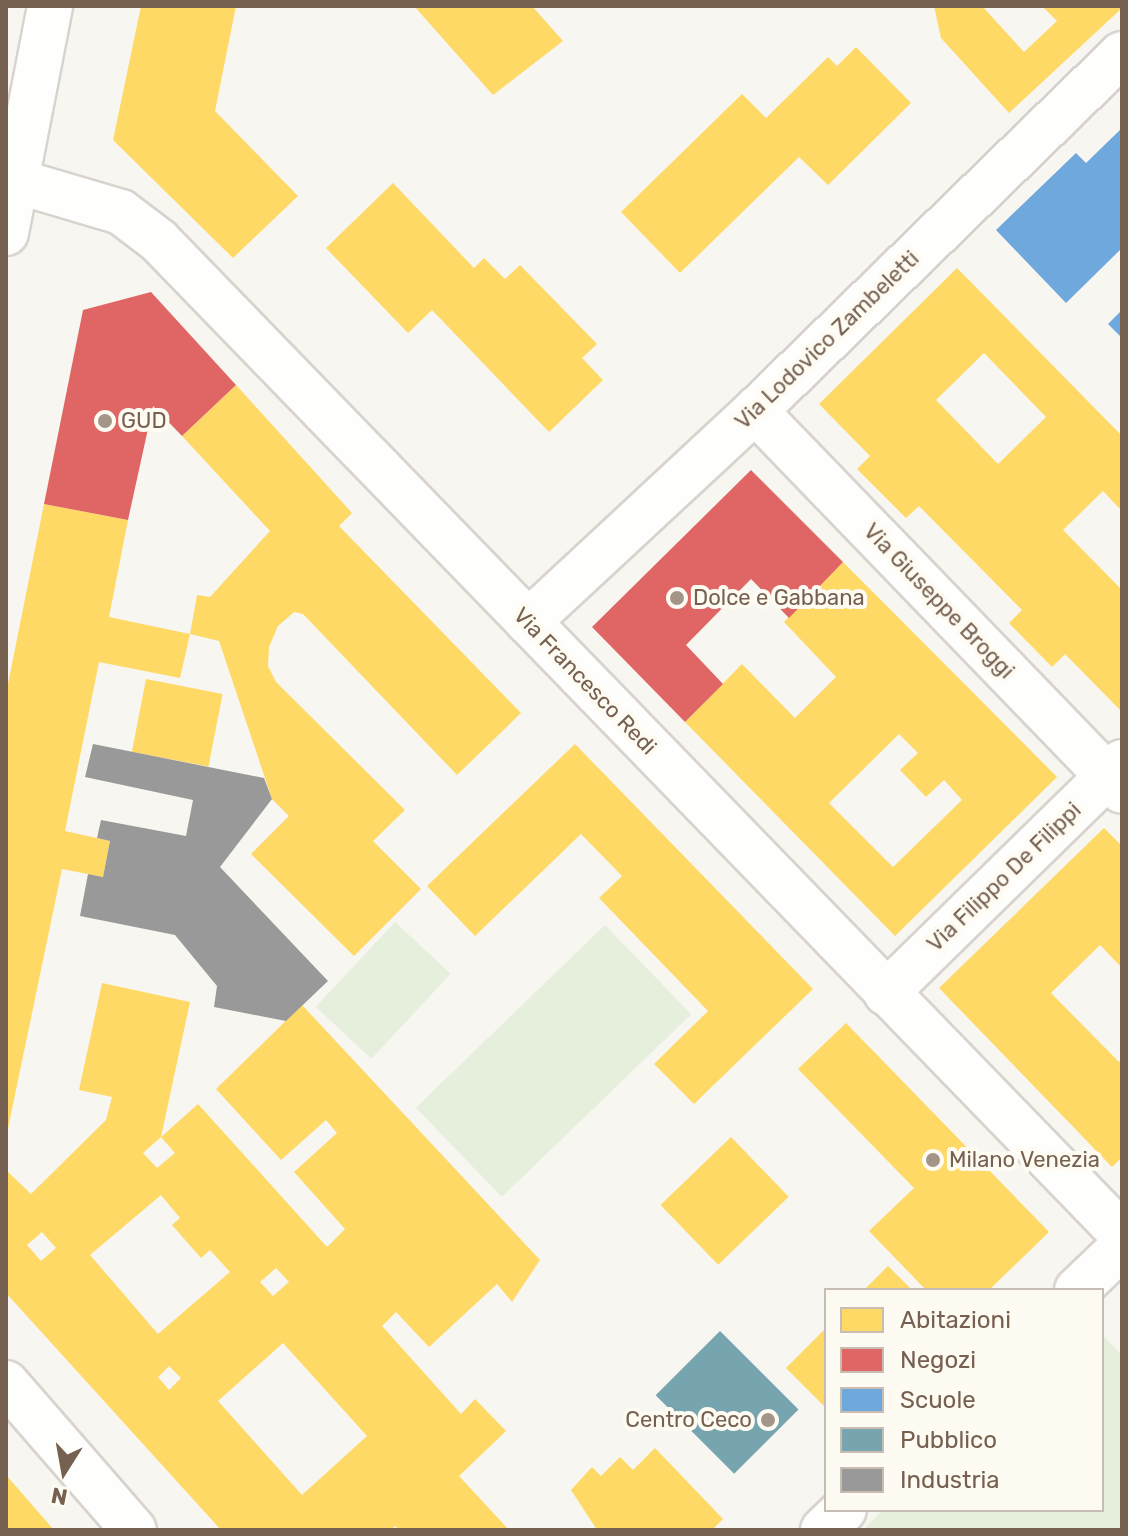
<!DOCTYPE html>
<html>
<head>
<meta charset="utf-8">
<style>
	body { margin:0 }
	#map { position:relative; width:1128px; height:1536px; overflow:hidden; background:#f8f6f0; font-family:Rubik,sans-serif }
	div>[style] { position:absolute }
	.green>* { inset:0; background:#e5efdc; transform-origin:0 0 }
	.homes>* { inset:0; background:#ffd966; transform-origin:0 0 }
	.shops>* { inset:0; background:#e06666 }
	.schools>* { inset:0; background:#6fa8dc }
	.public>* { inset:0; background:#76a5af; transform-origin:0 0 }
	.industry>* { inset:0; background:#999 }
	.roads { filter:drop-shadow(2px 0 #d8d3ce) drop-shadow(-2px 0 #d8d3ce) drop-shadow(0 2px #d8d3ce) drop-shadow(0 -2px #d8d3ce) }
	.minor>* { height:44px; margin:-22px; padding:0 22px; transform-origin:22px; border-radius:22px; background:#fefefd }
	.dots>* { width:22px; height:22px; translate:-50% -50%; box-sizing:border-box; border:4px solid #fefbf3; border-radius:50% }
	span { translate:-50% -50%; white-space:nowrap; text-align:center; line-height:1.15; -webkit-text-stroke:8px #fefbf3; paint-order:stroke }
	.street-label { font-size:22px; color:#766151 }
	.poi-label { font-size:22px; color:#766151 }
	.left { translate:0 -50%; text-align:left }
	.right { translate:-100% -50%; text-align:right }
	.frame { position:absolute; inset:0; border:8px solid #766151; pointer-events:none }
	.legend { position:absolute; left:824px; top:1288px; width:280px; height:224px; box-sizing:border-box; background:#fefbf3; border:2px solid #c8bdb2; margin:0; padding:10px 14px; list-style:none; font-size:24px; color:#766151 }
	.legend li { display:flex; align-items:center; gap:16px; height:40px }
	.legend b { width:40px; border:2px solid #c8bdb2 }
	.north { position:absolute; left:24px; top:1432px; width:80px; height:80px; -webkit-text-stroke:6px #fefbf3; paint-order:stroke; rotate:191deg; font-size:22px; font-weight:700; line-height:32px; text-align:center; color:#766151 }
	.north::after { content:''; display:block; margin:auto; width:28px; height:36px; background:#766151; clip-path:polygon(50% 0,100% 100%,50% 72%,0 100%) }
</style>
</head>
<body>
<div id="map">
	<div class="green">
		<div style="left:395px;top:922px;width:76px;height:116px;rotate:43deg"></div>
		<div style="left:605px;top:925px;width:124px;height:263px;rotate:46deg"></div>
		<div style="clip-path:polygon(1102px 1335px,1122px 1355px,1122px 1530px,863px 1530px,883px 1510px,1102px 1510px)"></div>
	</div>
	<div class="homes">
		<div style="clip-path:polygon(141px 6px,236px 6px,215px 111px,298px 196px,233px 258px,113px 140px)"></div>
		<div style="clip-path:polygon(414px 6px,532px 6px,563px 41px,493px 95px)"></div>
		<div style="clip-path:polygon(934px 6px,982px 6px,1024px 52px,1057px 21px,1042px 6px,1122px 8px,1009px 113px,941px 38px)"></div>
		<div style="clip-path:polygon(856px 47px,911px 103px,828px 185px,799px 157px,680px 273px,621px 212px,742px 94px,766px 118px,828px 57px,837px 66px)"></div>
		<div style="clip-path:polygon(393px 183px,474px 268px,484px 258px,505px 279px,520px 265px,597px 344px,582px 358px,603px 380px,549px 432px,432px 310px,408px 333px,326px 248px)"></div>
		<div style="clip-path:polygon(evenodd,957px 268px,1122px 436px,1122px 511px,1103px 491px,1063px 530px,1122px 590px,1122px 712px,1065px 654px,1052px 667px,1009px 623px,1022px 610px,919px 506px,906px 518px,857px 469px,870px 456px,819px 404px,957px 268px,984px 353px,1046px 417px,998px 464px,936px 400px,984px 353px)"></div>
		<div style="clip-path:polygon(236px 385px,352px 513px,339px 526px,521px 713px,457px 775px,303px 614px,294px 612px,278px 626px,269px 647px,268px 666px,276px 682px,405px 810px,373px 841px,421px 889px,354px 956px,251px 854px,289px 816px,272px 799px,219px 641px,190px 634px,180px 678px,99px 662px,65px 831px,110px 841px,103px 877px,62px 869px,6px 1138px,6px 694px,44px 504px,128px 520px,109px 617px,190px 634px,197px 595px,210px 597px,270px 531px,182px 436px)"></div>
		<div style="clip-path:polygon(evenodd,843px 562px,1057px 777px,895px 936px,685px 722px,742px 664px,795px 718px,836px 677px,784px 622px,843px 562px,899px 734px,918px 753px,900px 770px,926px 797px,944px 780px,962px 800px,893px 867px,829px 803px,899px 734px)"></div>
		<div style="left:146px;top:679px;width:78px;height:74px;rotate:11deg"></div>
		<div style="clip-path:polygon(575px 744px,813px 989px,694px 1104px,654px 1064px,708px 1011px,599px 898px,622px 876px,581px 834px,475px 936px,427px 886px)"></div>
		<div style="clip-path:polygon(1104px 828px,1122px 846px,1122px 968px,1100px 945px,1051px 993px,1119px 1062px,1122px 1058px,1122px 1157px,1112px 1167px,939px 988px)"></div>
		<div style="clip-path:polygon(evenodd,102px 983px,190px 1002px,161px 1137px,198px 1104px,327px 1247px,345px 1229px,294px 1172px,337px 1133px,326px 1120px,281px 1160px,216px 1089px,302px 1005px,540px 1260px,512px 1302px,497px 1284px,429px 1347px,396px 1312px,382px 1326px,461px 1414px,475px 1399px,506px 1431px,459px 1476px,509px 1530px,399px 1530px,395px 1526px,391px 1530px,221px 1530px,6px 1293px,6px 1170px,31px 1194px,106px 1120px,112px 1097px,79px 1090px,102px 983px,161px 1137px,175px 1153px,157px 1168px,143px 1153px,161px 1137px,102px 983px,161px 1195px,180px 1218px,172px 1225px,201px 1258px,210px 1250px,230px 1272px,158px 1334px,90px 1255px,161px 1195px,102px 983px,42px 1232px,56px 1248px,41px 1261px,27px 1245px,42px 1232px,102px 983px,276px 1268px,289px 1282px,273px 1296px,260px 1282px,276px 1268px,102px 983px,283px 1343px,367px 1436px,302px 1495px,218px 1401px,283px 1343px,102px 983px,169px 1366px,181px 1378px,169px 1390px,158px 1377px,169px 1366px)"></div>
		<div style="clip-path:polygon(846px 1023px,1049px 1232px,989px 1290px,926px 1290px,869px 1231px,914px 1188px,798px 1069px)"></div>
		<div style="left:731px;top:1137px;width:83px;height:98px;rotate:46deg"></div>
		<div style="clip-path:polygon(888px 1266px,912px 1290px,864px 1290px)"></div>
		<div style="clip-path:polygon(826px 1328px,826px 1408px,786px 1368px)"></div>
		<div style="clip-path:polygon(655px 1448px,723px 1519px,712px 1530px,597px 1530px,571px 1490px,592px 1467px,601px 1476px,620px 1457px,633px 1470px)"></div>
		<div style="clip-path:polygon(6px 1475px,40px 1514px,54px 1530px,6px 1530px)"></div>
	</div>
	<div class="shops">
		<div style="clip-path:polygon(151px 292px,236px 385px,182px 436px,153px 406px,128px 520px,44px 504px,83px 310px)"></div>
		<div style="clip-path:polygon(751px 470px,843px 562px,789px 618px,751px 579px,686px 645px,723px 684px,685px 722px,592px 627px)"></div>
	</div>
	<div class="schools">
		<div style="clip-path:polygon(1122px 128px,1122px 248px,1066px 303px,996px 230px,1076px 153px,1086px 163px)"></div>
		<div style="clip-path:polygon(1122px 310px,1122px 338px,1108px 324px)"></div>
	</div>
	<div class="public">
		<div style="left:720px;top:1331px;width:111px;height:91px;rotate:45deg"></div>
	</div>
	<div class="industry">
		<div style="clip-path:polygon(93px 744px,264px 778px,272px 799px,220px 867px,328px 981px,286px 1021px,214px 1007px,217px 986px,175px 935px,80px 916px,88px 874px,103px 877px,110px 841px,97px 838px,101px 820px,186px 836px,193px 800px,85px 777px)"></div>
	</div>
	<div class="roads">
		<div class="minor">
			<div style="left:16px;top:181px;width:109px;rotate:16.4deg"></div>
			<div style="left:121px;top:212px;width:48px;rotate:37.3deg"></div>
			<div style="left:159px;top:241px;width:1383px;rotate:45.88deg"></div>
			<div style="left:6px;top:233px;width:231px;rotate:-79deg"></div>
			<div style="left:755px;top:411px;width:528px;rotate:46deg"></div>
			<div style="left:528px;top:622px;width:310px;rotate:-42.9deg"></div>
			<div style="left:755px;top:411px;width:512px;rotate:-44.21deg"></div>
			<div style="left:886px;top:993px;width:330px;rotate:-44.4deg"></div>
			<div style="left:1077px;top:1290px;width:62px;rotate:-43.7deg"></div>
			<div style="left:6px;top:1383px;width:195px;rotate:49deg"></div>
			<div style="left:823px;top:1530px;width:29px;rotate:-44deg"></div>
		</div>
	</div>
	<div class="dots">
		<div style="left:105px;top:421px;background:#a49589"></div>
		<div style="left:677px;top:598px;background:#a49589"></div>
		<div style="left:933px;top:1160px;background:#a49589"></div>
		<div style="left:768px;top:1420px;background:#a49589"></div>
	</div>
	<div class="street-label">
		<span style="left:827px;top:340px;rotate:-44deg">Via Lodovico Zambeletti</span>
		<span style="left:939px;top:601px;rotate:46deg">Via Giuseppe Broggi</span>
		<span style="left:585px;top:681px;rotate:46deg">Via Francesco Redi</span>
		<span style="left:1004px;top:877px;rotate:-44deg">Via Filippo De Filippi</span>
	</div>
	<div class="poi-label">
		<span class="left" style="left:121px;top:421px">GUD</span>
		<span class="left" style="left:693px;top:598px">Dolce e Gabbana</span>
		<span class="left" style="left:949px;top:1160px">Milano Venezia</span>
		<span class="right" style="left:752px;top:1420px">Centro Ceco</span>
	</div>
	<div class="frame"></div>
	<ul class="legend">
	<li><b style="height:22px;background:#ffd966"></b>Abitazioni</li>
	<li><b style="height:22px;background:#e06666"></b>Negozi</li>
	<li><b style="height:22px;background:#6fa8dc"></b>Scuole</li>
	<li><b style="height:22px;background:#76a5af"></b>Pubblico</li>
	<li><b style="height:22px;background:#999"></b>Industria</li>
	</ul>
	<div class="north">N</div>
</div>
</body>
</html>
